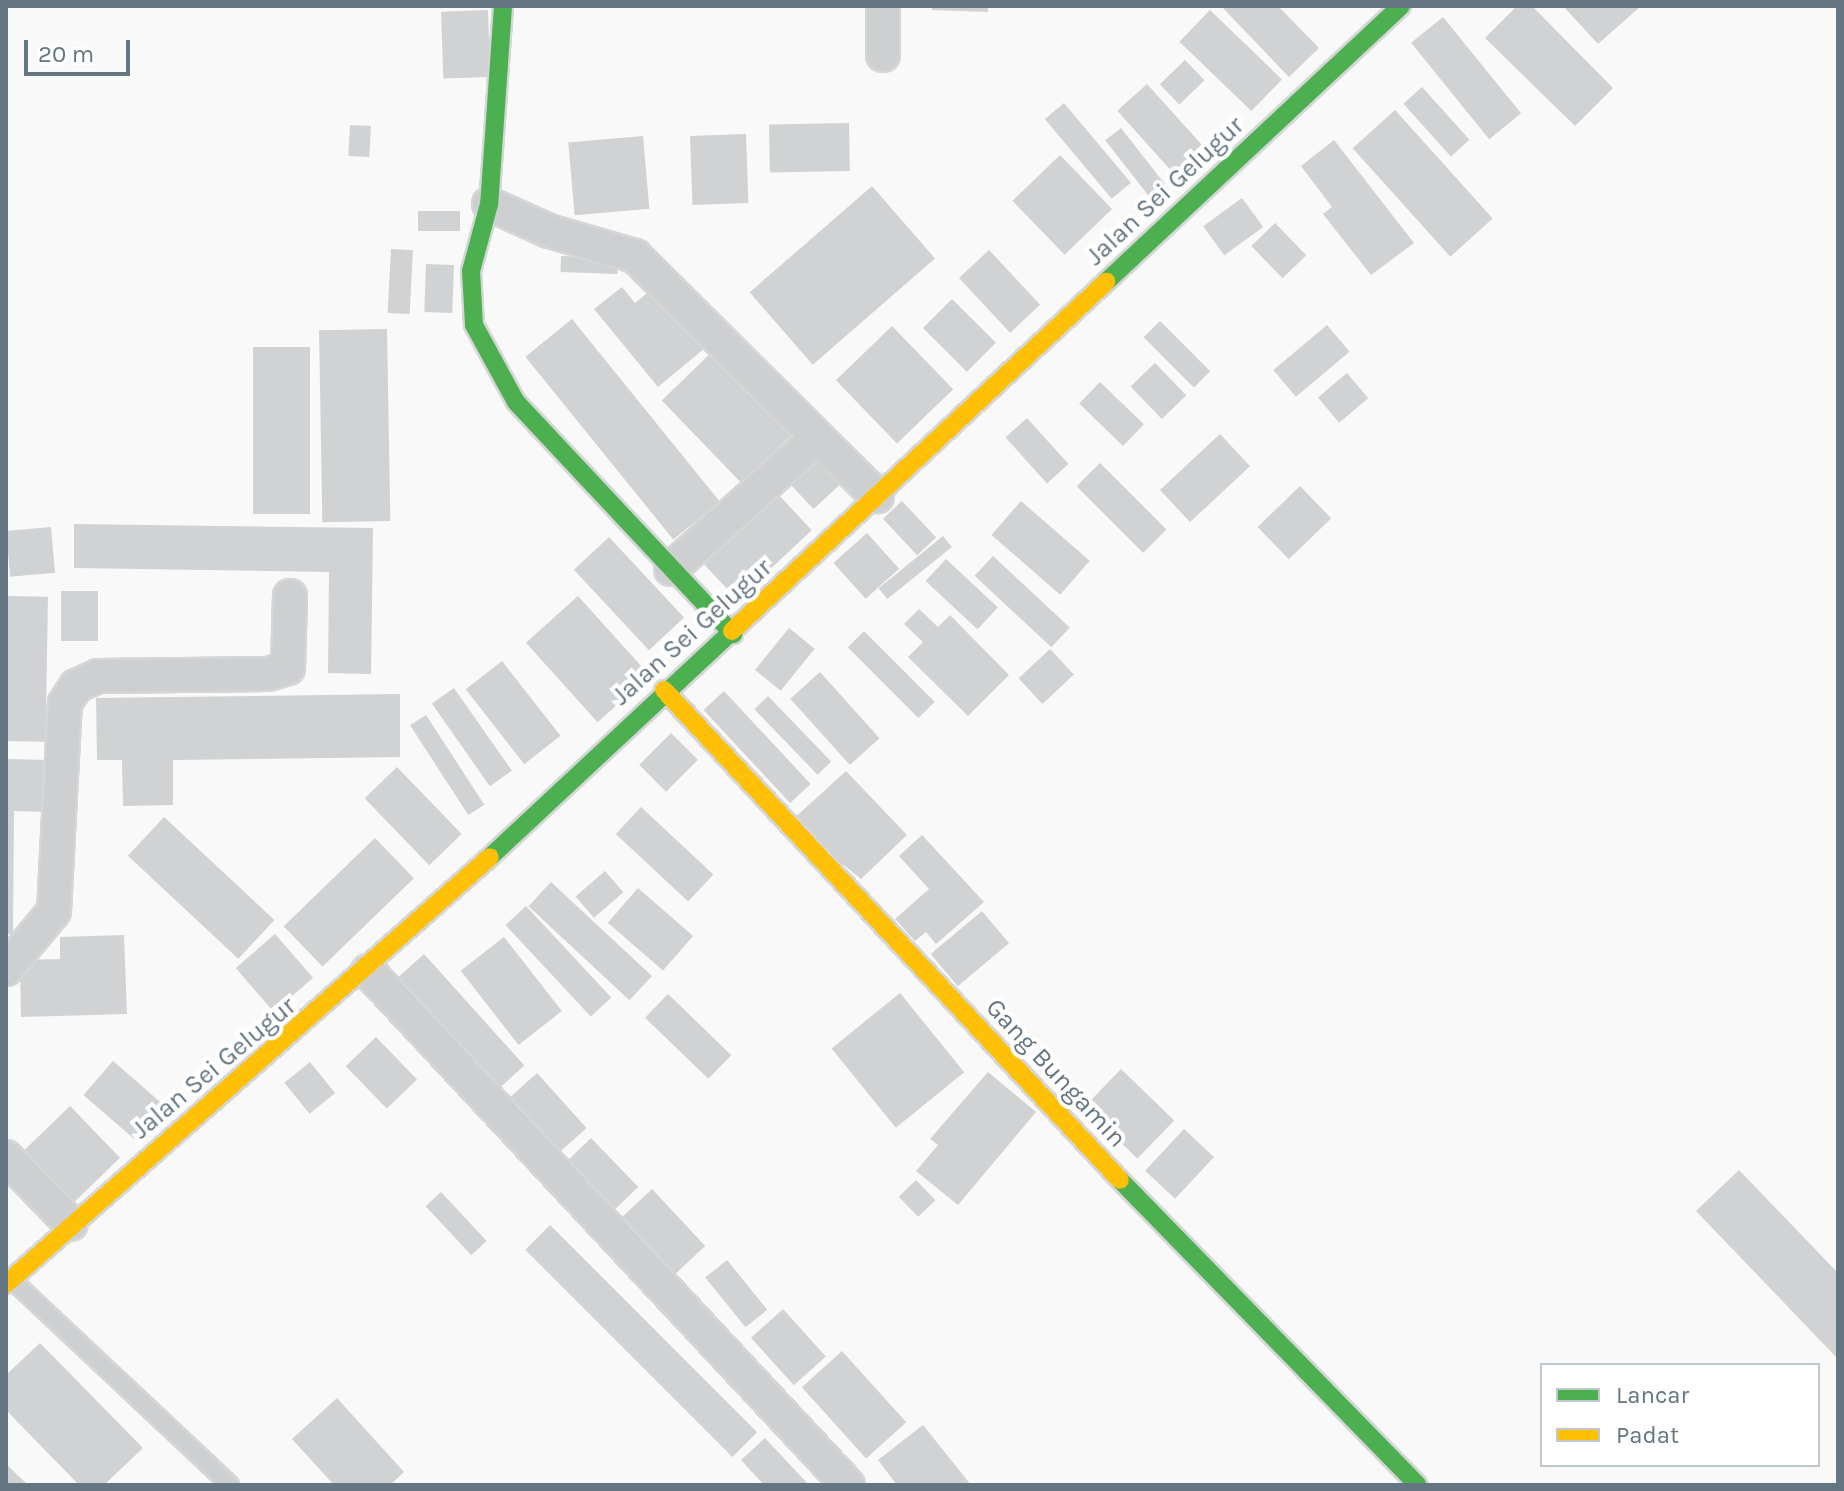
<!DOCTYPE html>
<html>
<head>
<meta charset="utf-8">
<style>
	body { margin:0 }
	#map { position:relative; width:1844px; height:1491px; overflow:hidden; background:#f9f9f9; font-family:Karla,sans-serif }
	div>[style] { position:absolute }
	.building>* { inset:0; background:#d0d2d3; transform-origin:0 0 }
	.roads { filter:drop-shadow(2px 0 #d5d6d7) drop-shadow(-2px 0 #d5d6d7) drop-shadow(0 2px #d5d6d7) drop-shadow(0 -2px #d5d6d7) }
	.lane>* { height:16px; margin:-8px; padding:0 8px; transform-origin:8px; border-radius:8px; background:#cecfd0 }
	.street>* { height:32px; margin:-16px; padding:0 16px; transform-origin:16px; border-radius:16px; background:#cecfd0 }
	.fast>* { height:18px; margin:-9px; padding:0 9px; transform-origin:9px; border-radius:9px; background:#4caf50 }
	.slow>* { height:18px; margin:-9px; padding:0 9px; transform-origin:9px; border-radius:9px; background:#ffc107 }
	span { translate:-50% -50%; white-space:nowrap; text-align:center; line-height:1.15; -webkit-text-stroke:8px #fff; paint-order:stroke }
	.street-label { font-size:26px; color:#657683 }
	.frame { position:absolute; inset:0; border:8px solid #657683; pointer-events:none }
	.legend { position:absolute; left:1540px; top:1363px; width:280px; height:104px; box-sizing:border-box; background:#fff; border:2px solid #c1c8cd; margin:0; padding:10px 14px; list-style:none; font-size:24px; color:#657683 }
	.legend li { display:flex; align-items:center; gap:16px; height:40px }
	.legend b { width:40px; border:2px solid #c1c8cd }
	.scale { position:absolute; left:24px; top:40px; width:106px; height:36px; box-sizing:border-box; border:4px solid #657683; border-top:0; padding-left:10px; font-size:24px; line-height:28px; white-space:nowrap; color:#657683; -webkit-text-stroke:6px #fff; paint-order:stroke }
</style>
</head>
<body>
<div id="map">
	<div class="building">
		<div style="clip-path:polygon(932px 6px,988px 6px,988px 12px,932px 10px)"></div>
		<div style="clip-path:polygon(1221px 6px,1278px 6px,1319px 48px,1289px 77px)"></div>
		<div style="clip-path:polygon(1517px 6px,1532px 6px,1613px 88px,1575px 126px,1485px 38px)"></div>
		<div style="clip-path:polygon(1563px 6px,1641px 6px,1598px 44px)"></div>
		<div style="left:488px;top:10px;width:67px;height:47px;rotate:88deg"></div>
		<div style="left:1210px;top:10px;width:100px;height:44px;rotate:44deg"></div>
		<div style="left:1443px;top:17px;width:124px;height:41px;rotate:51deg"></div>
		<div style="left:1185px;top:60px;width:28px;height:35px;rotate:46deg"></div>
		<div style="left:1147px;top:84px;width:93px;height:40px;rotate:48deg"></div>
		<div style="left:1422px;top:87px;width:71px;height:25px;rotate:48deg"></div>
		<div style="left:1064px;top:103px;width:104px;height:25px;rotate:50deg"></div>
		<div style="left:1395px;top:110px;width:146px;height:57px;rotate:48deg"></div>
		<div style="left:849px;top:123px;width:48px;height:80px;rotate:89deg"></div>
		<div style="left:350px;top:125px;width:21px;height:31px;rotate:3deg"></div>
		<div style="left:1121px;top:128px;width:78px;height:20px;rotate:52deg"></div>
		<div style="left:746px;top:134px;width:69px;height:56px;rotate:88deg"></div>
		<div style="left:643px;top:136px;width:73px;height:75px;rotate:85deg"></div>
		<div style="clip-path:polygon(1334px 140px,1414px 243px,1371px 275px,1323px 214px,1332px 207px,1301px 166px)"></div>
		<div style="left:1060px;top:155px;width:75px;height:66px;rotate:46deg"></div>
		<div style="left:872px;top:186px;width:96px;height:162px;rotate:49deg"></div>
		<div style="left:1242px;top:198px;width:36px;height:48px;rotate:54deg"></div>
		<div style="left:418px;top:211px;width:42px;height:20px"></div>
		<div style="left:1275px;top:223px;width:45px;height:33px;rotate:46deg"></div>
		<div style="left:391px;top:249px;width:22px;height:64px;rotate:3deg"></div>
		<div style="left:989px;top:250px;width:75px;height:41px;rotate:47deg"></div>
		<div style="left:561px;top:256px;width:57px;height:16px;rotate:2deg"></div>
		<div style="left:426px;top:264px;width:28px;height:48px;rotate:2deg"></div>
		<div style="clip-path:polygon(661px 282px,711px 343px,658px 387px,594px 309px,622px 287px,635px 303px)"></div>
		<div style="left:952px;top:299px;width:62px;height:41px;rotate:45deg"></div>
		<div style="left:572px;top:319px;width:235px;height:60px;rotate:51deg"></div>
		<div style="left:1160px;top:321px;width:71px;height:23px;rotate:45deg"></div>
		<div style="left:1327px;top:325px;width:35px;height:70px;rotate:50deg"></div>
		<div style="left:892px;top:326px;width:88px;height:78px;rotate:46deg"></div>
		<div style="left:387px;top:329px;width:192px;height:68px;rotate:89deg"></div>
		<div style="left:253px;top:347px;width:57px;height:167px"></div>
		<div style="left:715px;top:349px;width:115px;height:74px;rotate:46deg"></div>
		<div style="left:1155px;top:363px;width:45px;height:34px;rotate:46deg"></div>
		<div style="left:1347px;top:373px;width:33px;height:38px;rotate:50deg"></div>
		<div style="left:1100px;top:382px;width:61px;height:30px;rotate:44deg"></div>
		<div style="left:1027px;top:418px;width:62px;height:29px;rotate:48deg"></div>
		<div style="left:1220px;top:434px;width:44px;height:82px;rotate:47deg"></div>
		<div style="left:821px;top:457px;width:33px;height:41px;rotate:47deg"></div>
		<div style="left:1100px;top:463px;width:94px;height:33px;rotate:45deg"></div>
		<div style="left:1300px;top:486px;width:45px;height:59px;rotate:46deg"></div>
		<div style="left:777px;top:493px;width:51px;height:102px;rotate:47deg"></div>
		<div style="left:902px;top:501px;width:50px;height:26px;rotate:47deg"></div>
		<div style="left:1021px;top:501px;width:91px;height:45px;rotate:41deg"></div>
		<div style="clip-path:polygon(74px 524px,373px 528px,371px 674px,328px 673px,329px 572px,74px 568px)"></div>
		<div style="left:51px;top:527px;width:46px;height:45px;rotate:85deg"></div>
		<div style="left:867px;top:533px;width:48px;height:45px;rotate:48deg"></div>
		<div style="left:943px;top:536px;width:14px;height:83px;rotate:51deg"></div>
		<div style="left:609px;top:537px;width:110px;height:48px;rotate:47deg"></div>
		<div style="left:993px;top:556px;width:105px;height:27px;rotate:43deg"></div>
		<div style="left:946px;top:559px;width:71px;height:30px;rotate:43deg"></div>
		<div style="left:98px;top:591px;width:50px;height:37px;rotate:90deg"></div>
		<div style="left:6px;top:596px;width:42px;height:145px;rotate:1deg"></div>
		<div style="left:578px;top:596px;width:107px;height:70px;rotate:48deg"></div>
		<div style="clip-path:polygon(919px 609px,938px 627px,950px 615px,1009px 675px,968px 716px,908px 657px,923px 642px,904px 624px)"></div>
		<div style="left:789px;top:628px;width:33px;height:54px;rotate:39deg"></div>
		<div style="left:864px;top:631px;width:100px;height:23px;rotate:45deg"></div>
		<div style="left:1050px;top:649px;width:35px;height:43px;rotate:47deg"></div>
		<div style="left:502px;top:661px;width:95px;height:46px;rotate:52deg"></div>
		<div style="left:820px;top:672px;width:89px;height:40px;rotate:48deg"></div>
		<div style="left:454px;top:688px;width:101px;height:27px;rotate:55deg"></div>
		<div style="left:724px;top:691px;width:127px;height:28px;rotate:47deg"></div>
		<div style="clip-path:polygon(400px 694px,400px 757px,173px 760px,173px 805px,123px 806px,122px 760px,97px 760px,96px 698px)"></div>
		<div style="left:768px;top:696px;width:91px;height:19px;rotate:46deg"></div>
		<div style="left:426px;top:715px;width:107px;height:19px;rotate:57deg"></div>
		<div style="left:671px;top:733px;width:38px;height:45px;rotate:45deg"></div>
		<div style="clip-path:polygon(6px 759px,49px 760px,48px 812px,14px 811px,13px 934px,6px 934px)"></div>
		<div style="left:397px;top:767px;width:93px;height:45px;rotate:46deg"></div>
		<div style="clip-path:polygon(846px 771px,907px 835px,861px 879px,790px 822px)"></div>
		<div style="left:641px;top:807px;width:99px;height:37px;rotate:43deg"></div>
		<div style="left:164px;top:817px;width:151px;height:53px;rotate:43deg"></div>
		<div style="clip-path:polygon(922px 835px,984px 902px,936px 944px,926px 932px,915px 941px,895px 919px,929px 889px,899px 856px)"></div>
		<div style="left:375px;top:838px;width:56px;height:127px;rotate:46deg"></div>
		<div style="left:605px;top:871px;width:28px;height:39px;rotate:49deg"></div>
		<div style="left:551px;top:882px;width:138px;height:33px;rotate:43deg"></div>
		<div style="left:638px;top:888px;width:73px;height:46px;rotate:41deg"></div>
		<div style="left:526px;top:906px;width:125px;height:28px;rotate:47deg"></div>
		<div style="left:982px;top:911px;width:42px;height:67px;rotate:50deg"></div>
		<div style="left:275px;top:934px;width:58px;height:52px;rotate:49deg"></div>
		<div style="clip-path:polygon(124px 935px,127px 1014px,21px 1017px,20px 960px,60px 959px,60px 937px)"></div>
		<div style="left:504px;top:937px;width:94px;height:55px;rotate:52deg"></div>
		<div style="left:424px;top:954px;width:150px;height:46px;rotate:48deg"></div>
		<div style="left:900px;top:993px;width:102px;height:88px;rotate:51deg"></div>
		<div style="left:668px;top:994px;width:88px;height:33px;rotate:44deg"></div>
		<div style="left:376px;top:1037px;width:59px;height:42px;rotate:46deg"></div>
		<div style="left:113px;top:1061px;width:68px;height:45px;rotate:41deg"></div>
		<div style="left:310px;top:1062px;width:40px;height:33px;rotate:51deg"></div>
		<div style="left:1121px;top:1069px;width:74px;height:53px;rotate:44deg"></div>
		<div style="clip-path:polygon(988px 1072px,1036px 1112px,958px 1205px,916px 1171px,938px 1145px,930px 1139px)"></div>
		<div style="left:537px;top:1073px;width:74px;height:51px;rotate:48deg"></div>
		<div style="left:70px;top:1106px;width:72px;height:69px;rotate:46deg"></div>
		<div style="left:1184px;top:1129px;width:41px;height:57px;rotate:43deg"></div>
		<div style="left:591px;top:1138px;width:68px;height:37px;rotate:46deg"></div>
		<div style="clip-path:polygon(1739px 1170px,1838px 1273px,1838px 1359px,1696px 1211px)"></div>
		<div style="left:916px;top:1180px;width:28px;height:24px;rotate:46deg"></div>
		<div style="left:652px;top:1189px;width:78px;height:41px;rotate:47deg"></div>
		<div style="left:441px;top:1192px;width:67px;height:21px;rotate:47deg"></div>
		<div style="left:550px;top:1225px;width:293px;height:35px;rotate:45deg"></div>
		<div style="left:727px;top:1260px;width:64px;height:28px;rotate:51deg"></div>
		<div style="left:783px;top:1309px;width:64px;height:43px;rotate:48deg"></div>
		<div style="clip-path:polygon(40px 1343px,143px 1448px,104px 1485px,79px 1485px,6px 1410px,6px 1375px)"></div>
		<div style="left:842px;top:1351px;width:96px;height:54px;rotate:48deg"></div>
		<div style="clip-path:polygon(337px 1398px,404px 1472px,390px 1485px,334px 1485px,292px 1439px)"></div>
		<div style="clip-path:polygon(923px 1425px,971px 1485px,897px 1485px,878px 1460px)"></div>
		<div style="clip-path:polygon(765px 1438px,809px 1485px,764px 1485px,741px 1460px)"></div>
		<div style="clip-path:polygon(6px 1464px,28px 1485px,6px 1485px)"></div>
	</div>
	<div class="roads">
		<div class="lane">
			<div style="left:12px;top:1280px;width:299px;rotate:43.2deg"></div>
		</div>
		<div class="street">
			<div style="left:883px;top:6px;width:49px;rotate:90deg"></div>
			<div style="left:489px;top:204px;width:66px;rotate:24.2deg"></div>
			<div style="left:549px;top:231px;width:90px;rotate:16.2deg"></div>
			<div style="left:635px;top:256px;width:341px;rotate:44.8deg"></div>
			<div style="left:671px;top:569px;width:195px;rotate:-41.9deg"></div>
			<div style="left:6px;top:969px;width:75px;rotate:-50.4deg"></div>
			<div style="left:54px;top:911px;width:208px;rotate:-87deg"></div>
			<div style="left:65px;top:703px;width:20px;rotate:-57deg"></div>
			<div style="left:76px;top:686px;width:24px;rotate:-24deg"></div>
			<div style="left:98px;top:676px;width:170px;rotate:-0.7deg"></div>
			<div style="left:268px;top:674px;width:21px;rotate:-17deg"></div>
			<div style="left:288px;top:668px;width:72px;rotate:-88.4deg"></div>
			<div style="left:368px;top:971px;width:703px;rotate:46.96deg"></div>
			<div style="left:6px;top:1157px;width:93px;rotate:45.9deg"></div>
		</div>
		<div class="fast">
			<div style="left:503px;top:6px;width:198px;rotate:94deg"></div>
			<div style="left:489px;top:204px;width:69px;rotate:105deg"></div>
			<div style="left:471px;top:271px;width:54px;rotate:86.8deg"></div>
			<div style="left:474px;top:325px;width:88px;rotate:61.4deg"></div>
			<div style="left:516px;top:402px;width:318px;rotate:46.9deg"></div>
			<div style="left:1106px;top:282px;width:404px;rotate:-43.1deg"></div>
			<div style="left:490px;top:857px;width:331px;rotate:-43deg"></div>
			<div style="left:1120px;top:1180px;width:426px;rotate:45.7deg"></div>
		</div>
		<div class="slow">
			<div style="left:732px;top:631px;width:512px;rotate:-43.02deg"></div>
			<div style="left:664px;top:690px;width:669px;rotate:47.06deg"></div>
			<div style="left:6px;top:1284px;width:645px;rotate:-41.42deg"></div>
		</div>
	</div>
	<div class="street-label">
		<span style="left:1165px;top:191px;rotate:-43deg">Jalan Sei Gelugur</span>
		<span style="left:692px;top:632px;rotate:-42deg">Jalan Sei Gelugur</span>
		<span style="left:214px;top:1068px;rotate:-40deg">Jalan Sei Gelugur</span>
		<span style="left:1056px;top:1073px;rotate:47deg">Gang Bungamin</span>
	</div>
	<div class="frame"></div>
	<ul class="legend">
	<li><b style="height:10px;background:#4caf50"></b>Lancar</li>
	<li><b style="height:10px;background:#ffc107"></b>Padat</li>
	</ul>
	<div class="scale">20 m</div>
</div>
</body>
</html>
